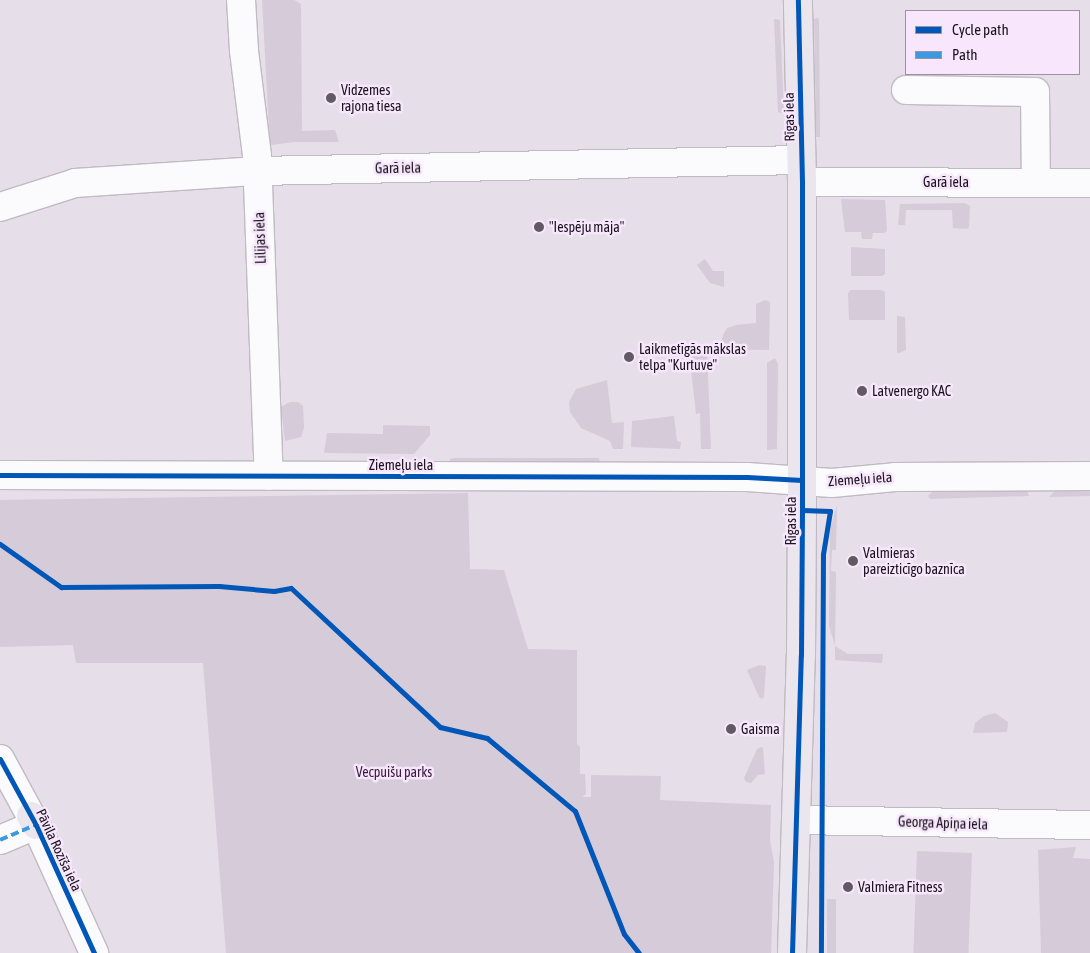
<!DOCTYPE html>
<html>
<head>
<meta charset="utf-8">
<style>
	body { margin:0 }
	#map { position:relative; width:1090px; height:953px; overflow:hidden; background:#e6dee9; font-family:"Asap Condensed",sans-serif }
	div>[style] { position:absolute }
	.green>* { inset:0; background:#d6cbd9; transform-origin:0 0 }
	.roads { filter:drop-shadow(1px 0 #c0bac3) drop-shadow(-1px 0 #c0bac3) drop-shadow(0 1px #c0bac3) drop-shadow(0 -1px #c0bac3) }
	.minor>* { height:28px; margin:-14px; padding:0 14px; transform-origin:14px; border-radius:14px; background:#fbfafc }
	.major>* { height:28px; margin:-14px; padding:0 14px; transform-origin:14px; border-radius:14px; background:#ebe6ed }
	.quiet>* { height:4px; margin-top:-2px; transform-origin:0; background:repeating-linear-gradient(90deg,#3b9adf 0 8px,transparent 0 12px) }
	.cycleway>* { height:5px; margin:-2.5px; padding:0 2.5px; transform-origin:2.5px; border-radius:2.5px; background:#0057b8 }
	.dots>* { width:14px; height:14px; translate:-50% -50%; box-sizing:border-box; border:2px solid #f7e6fc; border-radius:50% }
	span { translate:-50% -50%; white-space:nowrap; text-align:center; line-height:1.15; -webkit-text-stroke:5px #f7e6fc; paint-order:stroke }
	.poi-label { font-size:14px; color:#19131b }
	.left { translate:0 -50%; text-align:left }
	.street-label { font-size:14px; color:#19131b }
	.park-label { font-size:14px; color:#381d41 }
	.legend { position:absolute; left:905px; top:10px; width:175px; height:65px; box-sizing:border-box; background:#f7e6fc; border:1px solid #9e92a2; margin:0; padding:6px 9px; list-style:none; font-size:15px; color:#19131b }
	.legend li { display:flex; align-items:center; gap:10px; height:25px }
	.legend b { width:25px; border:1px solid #9e92a2 }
</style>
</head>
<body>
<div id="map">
	<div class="green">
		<div style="clip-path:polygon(262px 0,294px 0,301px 4px,302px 131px,335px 130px,339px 142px,294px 142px,270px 145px)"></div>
		<div style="clip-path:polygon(817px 18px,819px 19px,820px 137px,816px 137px,814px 19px)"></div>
		<div style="clip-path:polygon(774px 19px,780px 20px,784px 113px,781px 113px,778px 112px)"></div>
		<div style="clip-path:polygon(841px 199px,885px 200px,887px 231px,884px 233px,873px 233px,872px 239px,862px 239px,861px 232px,845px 232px)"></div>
		<div style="clip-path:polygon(965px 203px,970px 206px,969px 227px,967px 229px,953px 228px,952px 210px,906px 210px,905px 225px,898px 225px,900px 204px)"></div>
		<div style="clip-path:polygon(851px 247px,885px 249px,885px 274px,882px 276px,851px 276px)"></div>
		<div style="clip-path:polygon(705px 259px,713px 271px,724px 271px,724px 287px,710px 283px,697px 265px)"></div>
		<div style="clip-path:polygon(851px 290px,881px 290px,885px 292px,885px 320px,849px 320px,848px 293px)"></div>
		<div style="clip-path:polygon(765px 300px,770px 302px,769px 350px,720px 349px,723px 335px,727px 328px,736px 325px,756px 323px,756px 304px)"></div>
		<div style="clip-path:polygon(897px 316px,905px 317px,906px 350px,899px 353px,897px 352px)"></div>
		<div style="clip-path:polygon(700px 350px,707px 351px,711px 449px,701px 449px,700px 413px,696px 414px,689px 352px)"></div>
		<div style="clip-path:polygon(775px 358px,778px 364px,777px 449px,767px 450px,767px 363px)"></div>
		<div style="clip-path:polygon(607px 380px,612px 423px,624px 422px,623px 449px,613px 449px,610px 441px,581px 428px,570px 412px,569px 402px,576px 389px)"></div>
		<div style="clip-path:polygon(290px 402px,298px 402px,303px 406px,304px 428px,301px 437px,285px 441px,281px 407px)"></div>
		<div style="clip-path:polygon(674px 416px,677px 441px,681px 442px,680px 449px,631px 447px,632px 421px)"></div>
		<div style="clip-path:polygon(383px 425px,430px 426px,430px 435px,414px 454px,324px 453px,327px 433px,383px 434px)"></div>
		<div style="clip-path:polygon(453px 458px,599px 458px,600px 463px,450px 463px,450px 459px)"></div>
		<div style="clip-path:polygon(1090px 489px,1090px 496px,1049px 497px,1056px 490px)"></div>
		<div style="clip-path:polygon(1027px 490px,1029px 496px,930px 499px,928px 496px,933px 491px)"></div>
		<div style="clip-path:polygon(468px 493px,470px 569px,504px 570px,528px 649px,577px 650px,577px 744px,580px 747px,580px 774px,585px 774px,586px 794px,582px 797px,591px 797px,591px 775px,661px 776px,660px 800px,771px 805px,770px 840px,774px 862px,771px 953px,226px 953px,203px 663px,76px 663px,73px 645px,0 647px,0 500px)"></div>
		<div style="clip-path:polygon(837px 505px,836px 550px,832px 550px,831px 571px,836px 572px,835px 646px,848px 654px,883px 654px,882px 663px,835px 660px,835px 646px,829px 626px,830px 530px)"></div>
		<div style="clip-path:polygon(759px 665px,766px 666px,764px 697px,762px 699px,759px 697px,747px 670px)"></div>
		<div style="clip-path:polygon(995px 713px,1008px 722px,1007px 732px,973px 733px,975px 723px,984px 716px)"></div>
		<div style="clip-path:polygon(761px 747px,763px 748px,765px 774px,758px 775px,751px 783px,746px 782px,744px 778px,757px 749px)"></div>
		<div style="clip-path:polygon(1076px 847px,1073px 858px,1090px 859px,1090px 953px,1041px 953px,1038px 850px)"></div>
		<div style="left:917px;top:851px;width:55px;height:102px;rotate:2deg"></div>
		<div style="left:827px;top:899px;width:9px;height:54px"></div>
	</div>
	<div class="roads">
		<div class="minor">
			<div style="left:241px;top:0;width:51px;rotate:86.6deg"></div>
			<div style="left:244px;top:51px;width:106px;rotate:82.9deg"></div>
			<div style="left:257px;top:156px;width:320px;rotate:87.9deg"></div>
			<div style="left:906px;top:90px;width:129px;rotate:0.9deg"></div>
			<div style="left:1035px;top:92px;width:89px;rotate:89.4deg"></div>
			<div style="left:802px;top:182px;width:288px;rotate:0.2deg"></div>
			<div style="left:0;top:207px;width:79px;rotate:-17.7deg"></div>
			<div style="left:75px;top:183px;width:183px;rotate:-3.8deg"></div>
			<div style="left:258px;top:171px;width:543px;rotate:-1.16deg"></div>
			<div style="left:0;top:475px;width:747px;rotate:0.15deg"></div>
			<div style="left:747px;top:477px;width:85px;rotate:4deg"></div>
			<div style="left:832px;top:483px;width:63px;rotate:-5.4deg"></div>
			<div style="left:895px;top:477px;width:195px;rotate:-0.3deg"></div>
			<div style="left:0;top:759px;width:65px;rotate:61.5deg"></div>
			<div style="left:797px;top:820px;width:293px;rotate:1deg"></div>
			<div style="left:0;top:840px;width:39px;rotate:-23deg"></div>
			<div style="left:36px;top:825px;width:141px;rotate:65.6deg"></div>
		</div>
		<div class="major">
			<div style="left:31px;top:816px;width:10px;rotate:61deg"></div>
			<div style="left:792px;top:953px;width:298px;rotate:-88.3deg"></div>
			<div style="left:801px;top:655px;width:145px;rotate:-89.6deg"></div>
			<div style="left:802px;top:510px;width:328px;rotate:-90deg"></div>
			<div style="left:802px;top:182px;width:182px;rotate:-91.3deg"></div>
		</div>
	</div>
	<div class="quiet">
		<div style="left:0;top:840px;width:39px;rotate:-23deg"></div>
	</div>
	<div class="cycleway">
		<div style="left:0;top:475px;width:747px;rotate:0.15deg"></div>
		<div style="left:747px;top:477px;width:55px;rotate:3.1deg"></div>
		<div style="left:802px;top:510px;width:28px;rotate:2deg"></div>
		<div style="left:830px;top:511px;width:44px;rotate:99.2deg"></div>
		<div style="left:823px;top:554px;width:399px;rotate:90.3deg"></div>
		<div style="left:0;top:544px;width:75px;rotate:35.2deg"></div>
		<div style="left:61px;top:587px;width:158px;rotate:-0.4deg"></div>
		<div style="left:219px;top:586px;width:55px;rotate:5.2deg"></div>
		<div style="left:274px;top:591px;width:17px;rotate:-10deg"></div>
		<div style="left:291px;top:588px;width:204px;rotate:43deg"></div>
		<div style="left:440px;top:727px;width:48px;rotate:13.2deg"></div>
		<div style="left:487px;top:738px;width:114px;rotate:39.7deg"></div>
		<div style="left:575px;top:811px;width:132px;rotate:68.3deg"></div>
		<div style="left:624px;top:934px;width:24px;rotate:52deg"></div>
		<div style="left:0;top:759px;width:75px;rotate:61.4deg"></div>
		<div style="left:36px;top:825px;width:141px;rotate:65.6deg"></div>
		<div style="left:792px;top:953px;width:298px;rotate:-88.3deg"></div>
		<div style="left:801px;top:655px;width:145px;rotate:-89.6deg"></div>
		<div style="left:802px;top:510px;width:328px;rotate:-90deg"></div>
		<div style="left:802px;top:182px;width:182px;rotate:-91.3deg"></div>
	</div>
	<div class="dots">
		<div style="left:331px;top:98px;background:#615a63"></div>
		<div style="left:539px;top:227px;background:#615a63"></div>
		<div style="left:629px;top:357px;background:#615a63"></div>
		<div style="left:862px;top:391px;background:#615a63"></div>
		<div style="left:853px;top:561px;background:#615a63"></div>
		<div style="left:731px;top:729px;background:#615a63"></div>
		<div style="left:848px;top:887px;background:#615a63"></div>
	</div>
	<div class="poi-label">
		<span class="left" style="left:341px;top:98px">Vidzemes<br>rajona tiesa</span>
		<span class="left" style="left:549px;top:227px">"Iespēju māja"</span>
		<span class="left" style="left:639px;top:357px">Laikmetīgās mākslas<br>telpa "Kurtuve"</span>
		<span class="left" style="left:872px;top:391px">Latvenergo KAC</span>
		<span class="left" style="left:863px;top:561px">Valmieras<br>pareizticīgo baznīca</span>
		<span class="left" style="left:741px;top:729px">Gaisma</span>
		<span class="left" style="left:858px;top:887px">Valmiera Fitness</span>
	</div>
	<div class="street-label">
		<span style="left:789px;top:117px;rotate:-91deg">Rīgas iela</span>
		<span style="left:398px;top:168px;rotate:-1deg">Garā iela</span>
		<span style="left:946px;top:182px">Garā iela</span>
		<span style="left:260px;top:238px;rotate:-92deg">Lilijas iela</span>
		<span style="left:401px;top:465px">Ziemeļu iela</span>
		<span style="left:860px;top:479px;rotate:-4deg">Ziemeļu iela</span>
		<span style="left:791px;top:521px;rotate:-90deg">Rīgas iela</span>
		<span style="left:943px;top:823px;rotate:2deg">Georga Apiņa iela</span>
		<span style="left:59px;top:850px;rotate:65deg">Pāvila Rozīša iela</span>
	</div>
	<div class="park-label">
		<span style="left:394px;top:772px">Vecpuišu parks</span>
	</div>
	<ul class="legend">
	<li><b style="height:6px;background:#0057b8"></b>Cycle path</li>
	<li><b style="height:6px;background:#3b9adf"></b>Path</li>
	</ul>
</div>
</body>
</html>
